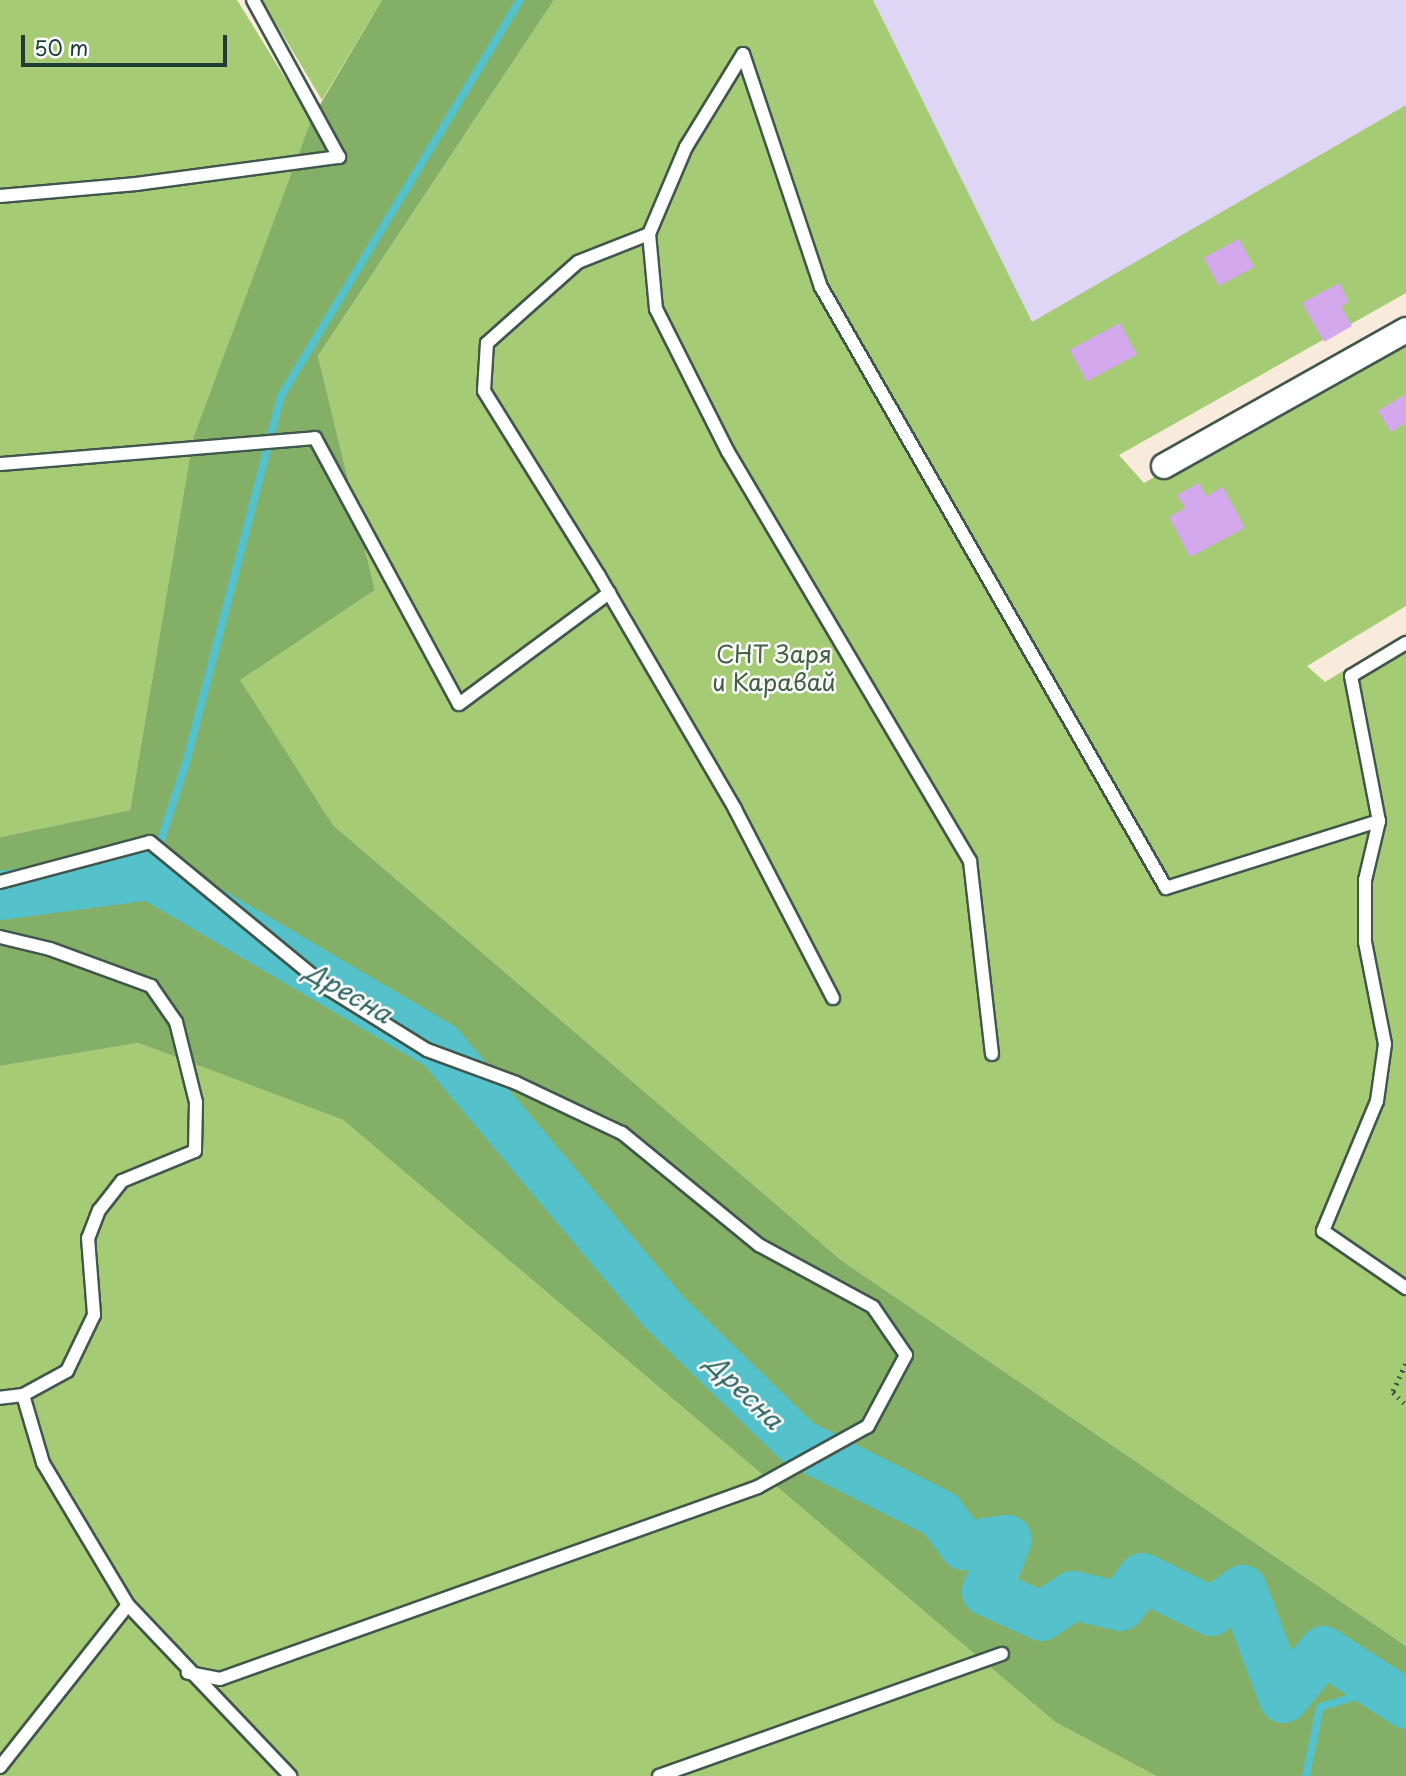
<!DOCTYPE html>
<html>
<head>
<meta charset="utf-8">
<style>
	body { margin:0 }
	#map { position:relative; width:1406px; height:1776px; overflow:hidden; background:#f9ebdb; font-family:"Playpen Sans",sans-serif }
	div>[style] { position:absolute }
	.built>* { inset:0; background:#dfd5f5 }
	.green>* { inset:0; background:#a6cb75 }
	.forest>* { inset:0; background:#84af66 }
	.stream>* { height:8px; margin:-4px; padding:0 4px; transform-origin:4px; border-radius:4px; background:#54c1cb }
	.river>* { height:49px; margin:-24.5px; padding:0 24.5px; transform-origin:24.5px; border-radius:24.5px; background:#54c1cb }
	.building>* { inset:0; background:#d4a8ed; transform-origin:0 0 }
	.path>* { height:4.5px; margin-top:-2.25px; transform-origin:0; background:repeating-linear-gradient(90deg,#40574d 0 2px,transparent 0 7px) }
	.roads { filter:drop-shadow(2px 0 #40574d) drop-shadow(-2px 0 #40574d) drop-shadow(0 2px #40574d) drop-shadow(0 -2px #40574d) }
	.service>* { height:12px; margin:-6px; padding:0 6px; transform-origin:6px; border-radius:6px; background:#fff }
	.minor>* { height:24px; margin:-12px; padding:0 12px; transform-origin:12px; border-radius:12px; background:#fff }
	span { translate:-50% -50%; white-space:nowrap; text-align:center; line-height:1.15; -webkit-text-stroke:5px #fff; paint-order:stroke }
	.park-label { font-size:24px; color:#416044 }
	.water-label { font-size:26px; color:#2f6561; font-style:italic }
	.scale { position:absolute; left:21px; top:35px; width:206px; height:32px; box-sizing:border-box; border:4px solid #1f3d34; border-top:0; padding-left:9px; font-size:21px; line-height:24px; white-space:nowrap; color:#1f3d34; -webkit-text-stroke:5px #fff; paint-order:stroke }
</style>
</head>
<body>
<div id="map">
	<div class="built">
		<div style="clip-path:polygon(873px 0,1406px 0,1406px 105px,1032px 323px)"></div>
	</div>
	<div class="green">
		<div style="clip-path:polygon(0 0,237px 0,311px 120px,193px 438px,130px 810px,0 837px)"></div>
		<div style="clip-path:polygon(262px 0,382px 0,322px 100px)"></div>
		<div style="clip-path:polygon(554px 0,873px 0,1032px 322px,1406px 105px,1406px 293px,1119px 455px,1144px 483px,1406px 333px,1406px 606px,1307px 666px,1325px 682px,1406px 633px,1406px 1646px,841px 1260px,333px 825px,239px 680px,375px 590px,318px 356px)"></div>
		<div style="clip-path:polygon(138px 1043px,343px 1120px,1055px 1722px,1156px 1776px,0 1776px,0 1066px)"></div>
	</div>
	<div class="forest">
		<div style="clip-path:polygon(382px 0,554px 0,318px 356px,375px 590px,240px 680px,333px 825px,841px 1260px,1406px 1646px,1406px 1776px,1156px 1776px,1055px 1722px,343px 1120px,138px 1043px,0 1066px,0 837px,130px 810px,193px 438px,311px 120px)"></div>
	</div>
	<div class="stream">
		<div style="left:150px;top:875px;width:122px;rotate:-72.3deg"></div>
		<div style="left:187px;top:759px;width:375px;rotate:-75.5deg"></div>
		<div style="left:281px;top:396px;width:463px;rotate:-58.9deg"></div>
		<div style="left:1306px;top:1776px;width:70px;rotate:-78.5deg"></div>
		<div style="left:1320px;top:1707px;width:64px;rotate:-16.4deg"></div>
	</div>
	<div class="river">
		<div style="left:0;top:895px;width:151px;rotate:-7.6deg"></div>
		<div style="left:150px;top:875px;width:337px;rotate:30.5deg"></div>
		<div style="left:440px;top:1046px;width:345px;rotate:49.9deg"></div>
		<div style="left:662px;top:1310px;width:191px;rotate:44.2deg"></div>
		<div style="left:799px;top:1443px;width:158px;rotate:26.7deg"></div>
		<div style="left:940px;top:1514px;width:39px;rotate:53deg"></div>
		<div style="left:963px;top:1545px;width:44px;rotate:-7.8deg"></div>
		<div style="left:1007px;top:1539px;width:56px;rotate:112deg"></div>
		<div style="left:986px;top:1591px;width:60px;rotate:24.4deg"></div>
		<div style="left:1041px;top:1616px;width:37px;rotate:-34deg"></div>
		<div style="left:1072px;top:1595px;width:49px;rotate:12.9deg"></div>
		<div style="left:1120px;top:1606px;width:36px;rotate:-53deg"></div>
		<div style="left:1142px;top:1577px;width:77px;rotate:26.2deg"></div>
		<div style="left:1211px;top:1611px;width:38px;rotate:-35deg"></div>
		<div style="left:1242px;top:1589px;width:116px;rotate:69.4deg"></div>
		<div style="left:1283px;top:1698px;width:62px;rotate:-50.2deg"></div>
		<div style="left:1323px;top:1650px;width:99px;rotate:33deg"></div>
	</div>
	<div class="building">
		<div style="left:1239px;top:239px;width:32px;height:40px;rotate:62deg"></div>
		<div style="clip-path:polygon(1339px 283px,1349px 302px,1341px 306px,1352px 326px,1324px 342px,1302px 303px)"></div>
		<div style="left:1120px;top:323px;width:36px;height:57px;rotate:62deg"></div>
		<div style="clip-path:polygon(1406px 394px,1406px 423px,1391px 432px,1378px 411px)"></div>
		<div style="clip-path:polygon(1199px 483px,1206px 496px,1223px 487px,1245px 528px,1190px 557px,1169px 517px,1185px 508px,1177px 495px)"></div>
	</div>
	<div class="path">
		<div style="left:1406px;top:1364px;width:31px;rotate:115deg"></div>
		<div style="left:1393px;top:1392px;width:18px;rotate:45deg"></div>
	</div>
	<div class="roads">
		<div class="service">
			<div style="left:0;top:196px;width:137px;rotate:-5deg"></div>
			<div style="left:136px;top:184px;width:205px;rotate:-7.6deg"></div>
			<div style="left:339px;top:157px;width:179px;rotate:-118.7deg"></div>
			<div style="left:649px;top:234px;width:76px;rotate:158.5deg"></div>
			<div style="left:578px;top:262px;width:122px;rotate:138.3deg"></div>
			<div style="left:487px;top:343px;width:48px;rotate:93.6deg"></div>
			<div style="left:484px;top:391px;width:218px;rotate:58.1deg"></div>
			<div style="left:599px;top:576px;width:270px;rotate:59.7deg"></div>
			<div style="left:735px;top:809px;width:213px;rotate:62.6deg"></div>
			<div style="left:0;top:464px;width:316px;rotate:-4.7deg"></div>
			<div style="left:315px;top:438px;width:302px;rotate:61.6deg"></div>
			<div style="left:459px;top:704px;width:187px;rotate:-36.5deg"></div>
			<div style="left:1406px;top:643px;width:64px;rotate:149deg"></div>
			<div style="left:1351px;top:676px;width:148px;rotate:79.1deg"></div>
			<div style="left:1379px;top:821px;width:61px;rotate:103.3deg"></div>
			<div style="left:1365px;top:880px;width:62px;rotate:90deg"></div>
			<div style="left:1365px;top:942px;width:104px;rotate:78.9deg"></div>
			<div style="left:1385px;top:1044px;width:58px;rotate:98deg"></div>
			<div style="left:1377px;top:1101px;width:141px;rotate:112.6deg"></div>
			<div style="left:1323px;top:1231px;width:101px;rotate:34.5deg"></div>
			<div style="left:0;top:882px;width:155px;rotate:-14.9deg"></div>
			<div style="left:150px;top:842px;width:232px;rotate:39.4deg"></div>
			<div style="left:329px;top:989px;width:115px;rotate:31.9deg"></div>
			<div style="left:427px;top:1050px;width:95px;rotate:20.3deg"></div>
			<div style="left:516px;top:1083px;width:117px;rotate:25.3deg"></div>
			<div style="left:622px;top:1133px;width:177px;rotate:39.3deg"></div>
			<div style="left:759px;top:1245px;width:130px;rotate:28.5deg"></div>
			<div style="left:873px;top:1307px;width:58px;rotate:55.5deg"></div>
			<div style="left:906px;top:1355px;width:81px;rotate:118.2deg"></div>
			<div style="left:868px;top:1426px;width:126px;rotate:151deg"></div>
			<div style="left:758px;top:1487px;width:571px;rotate:160.36deg"></div>
			<div style="left:220px;top:1679px;width:33px;rotate:-169deg"></div>
			<div style="left:0;top:937px;width:51px;rotate:13.5deg"></div>
			<div style="left:50px;top:949px;width:108px;rotate:20.1deg"></div>
			<div style="left:151px;top:986px;width:44px;rotate:55.2deg"></div>
			<div style="left:176px;top:1022px;width:82px;rotate:76deg"></div>
			<div style="left:196px;top:1102px;width:49px;rotate:91.2deg"></div>
			<div style="left:195px;top:1151px;width:79px;rotate:157.7deg"></div>
			<div style="left:122px;top:1181px;width:37px;rotate:128deg"></div>
			<div style="left:99px;top:1210px;width:30px;rotate:111deg"></div>
			<div style="left:88px;top:1238px;width:77px;rotate:85.5deg"></div>
			<div style="left:94px;top:1315px;width:62px;rotate:115.7deg"></div>
			<div style="left:67px;top:1371px;width:50px;rotate:151.4deg"></div>
			<div style="left:23px;top:1395px;width:23px;rotate:173deg"></div>
			<div style="left:992px;top:1054px;width:194px;rotate:-96.5deg"></div>
			<div style="left:970px;top:861px;width:475px;rotate:-120.6deg"></div>
			<div style="left:728px;top:452px;width:160px;rotate:-116.7deg"></div>
			<div style="left:656px;top:309px;width:75px;rotate:-95.3deg"></div>
			<div style="left:649px;top:234px;width:95px;rotate:-67deg"></div>
			<div style="left:686px;top:147px;width:109px;rotate:-58.5deg"></div>
			<div style="left:743px;top:54px;width:246px;rotate:71.5deg"></div>
			<div style="left:821px;top:287px;width:693px;rotate:60.14deg"></div>
			<div style="left:1166px;top:888px;width:223px;rotate:-17.5deg"></div>
			<div style="left:23px;top:1395px;width:71px;rotate:73.6deg"></div>
			<div style="left:43px;top:1463px;width:165px;rotate:59.1deg"></div>
			<div style="left:128px;top:1605px;width:236px;rotate:46.5deg"></div>
			<div style="left:0;top:1767px;width:206px;rotate:-51.7deg"></div>
			<div style="left:659px;top:1776px;width:364px;rotate:-19.6deg"></div>
		</div>
		<div class="minor">
			<div style="left:1164px;top:466px;width:278px;rotate:-29.3deg"></div>
		</div>
	</div>
	<div class="park-label">
		<span style="left:774px;top:668px">СНТ Заря<br>и Каравай</span>
	</div>
	<div class="water-label">
		<span style="left:349px;top:992px;rotate:30deg">Дресна</span>
		<span style="left:745px;top:1391px;rotate:44deg">Дресна</span>
	</div>
	<div class="scale">50 m</div>
</div>
</body>
</html>
